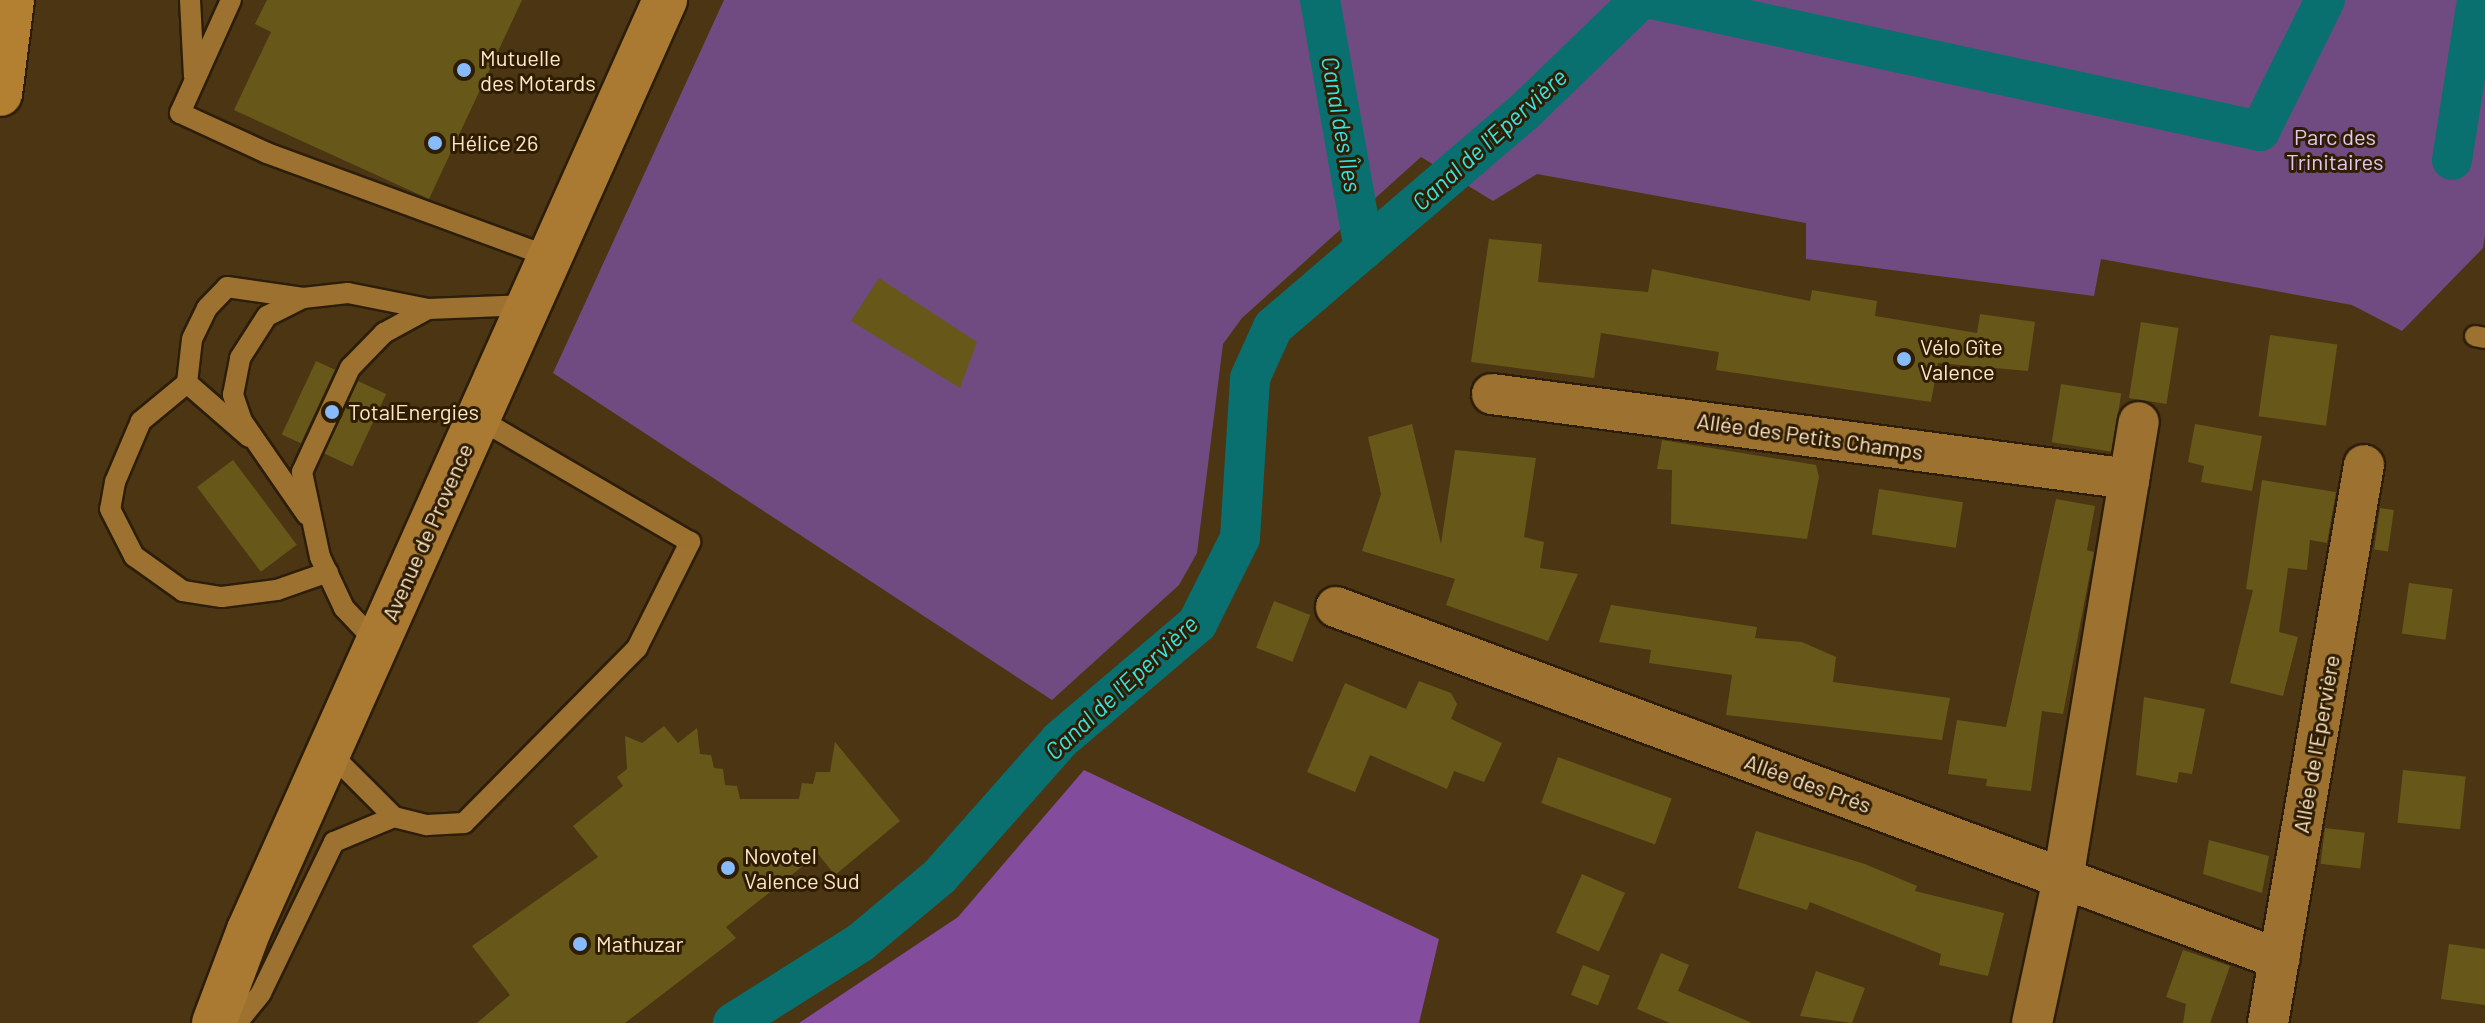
<!DOCTYPE html>
<html>
<head>
<meta charset="utf-8">
<style>
	body { margin:0 }
	#map { position:relative; width:2485px; height:1023px; overflow:hidden; background:#4c3512; font-family:Barlow,sans-serif }
	div>[style] { position:absolute }
	.green>* { inset:0; background:#704b81 }
	.forest>* { inset:0; background:#844c9d }
	.canal>* { height:40px; margin:-20px; padding:0 20px; transform-origin:20px; border-radius:20px; background:#0a6f6f }
	.building>* { inset:0; background:#67581a; transform-origin:0 0 }
	.roads { filter:drop-shadow(2px 0 #2c1e0a) drop-shadow(-2px 0 #2c1e0a) drop-shadow(0 2px #2c1e0a) drop-shadow(0 -2px #2c1e0a) }
	.lane>* { height:20px; margin:-10px; padding:0 10px; transform-origin:10px; border-radius:10px; background:#9d7231 }
	.street>* { height:40px; margin:-20px; padding:0 20px; transform-origin:20px; border-radius:20px; background:#9d7231 }
	.primary>* { height:44px; margin:-22px; padding:0 22px; transform-origin:22px; border-radius:22px; background:#aa7a32 }
	.highway>* { height:44px; margin:-22px; padding:0 22px; transform-origin:22px; border-radius:22px; background:#b38032 }
	.dots>* { width:22px; height:22px; translate:-50% -50%; box-sizing:border-box; border:4px solid #2f1d02; border-radius:50% }
	span { translate:-50% -50%; white-space:nowrap; text-align:center; line-height:1.15; -webkit-text-stroke:6px #2f1d02; paint-order:stroke }
	.poi-label { font-size:22px; color:#fee6c7 }
	.left { translate:0 -50%; text-align:left }
	.park-label { font-size:22px; color:#e3c6f1 }
	.street-label { font-size:22px; color:#fee6c7 }
	.water-label { font-size:24px; color:#37e4e3; font-style:italic }
</style>
</head>
<body>
<div id="map">
	<div class="green">
		<div style="clip-path:polygon(724px 0,2485px 0,2485px 236px,2483px 248px,2402px 331px,2352px 305px,2101px 259px,2094px 296px,1806px 259px,1806px 223px,1537px 174px,1493px 201px,1421px 157px,1242px 318px,1223px 344px,1197px 553px,1179px 585px,1052px 700px,553px 373px)"></div>
	</div>
	<div class="forest">
		<div style="clip-path:polygon(1084px 770px,1439px 939px,1419px 1023px,799px 1023px,958px 917px)"></div>
	</div>
	<div class="canal">
		<div style="left:1320px;top:0;width:253px;rotate:80deg"></div>
		<div style="left:1656px;top:0;width:618px;rotate:12.24deg"></div>
		<div style="left:2260px;top:131px;width:146px;rotate:-63.6deg"></div>
		<div style="left:2452px;top:160px;width:162px;rotate:-81.1deg"></div>
		<div style="left:733px;top:1023px;width:151px;rotate:-32.3deg"></div>
		<div style="left:861px;top:942px;width:102px;rotate:-39.8deg"></div>
		<div style="left:939px;top:877px;width:183px;rotate:-48.5deg"></div>
		<div style="left:1060px;top:740px;width:180px;rotate:-40.3deg"></div>
		<div style="left:1197px;top:624px;width:96px;rotate:-63.4deg"></div>
		<div style="left:1240px;top:538px;width:160px;rotate:-86.4deg"></div>
		<div style="left:1250px;top:378px;width:56px;rotate:-65.7deg"></div>
		<div style="left:1273px;top:327px;width:330px;rotate:-40.6deg"></div>
		<div style="left:1524px;top:112px;width:161px;rotate:-44deg"></div>
	</div>
	<div class="building">
		<div style="clip-path:polygon(267px 0,522px 0,429px 199px,234px 110px,271px 32px,255px 24px)"></div>
		<div style="clip-path:polygon(1489px 239px,1542px 244px,1538px 282px,1648px 292px,1652px 269px,1810px 301px,1812px 290px,1877px 301px,1875px 316px,1977px 333px,1980px 314px,2035px 322px,2028px 371px,1938px 363px,1931px 402px,1716px 370px,1719px 352px,1601px 333px,1594px 378px,1471px 362px)"></div>
		<div style="clip-path:polygon(879px 278px,977px 342px,960px 388px,851px 321px)"></div>
		<div style="left:2141px;top:322px;width:38px;height:77px;rotate:9deg"></div>
		<div style="left:2270px;top:335px;width:68px;height:82px;rotate:8deg"></div>
		<div style="left:316px;top:361px;width:21px;height:81px;rotate:25deg"></div>
		<div style="left:358px;top:381px;width:31px;height:80px;rotate:25deg"></div>
		<div style="left:2061px;top:384px;width:61px;height:59px;rotate:9deg"></div>
		<div style="clip-path:polygon(1412px 424px,1441px 544px,1455px 450px,1536px 458px,1524px 537px,1544px 542px,1540px 568px,1578px 574px,1548px 641px,1446px 605px,1455px 579px,1362px 551px,1381px 494px,1368px 437px)"></div>
		<div style="clip-path:polygon(2195px 424px,2262px 436px,2252px 491px,2201px 482px,2204px 466px,2188px 462px)"></div>
		<div style="clip-path:polygon(1662px 440px,1816px 465px,1819px 477px,1807px 539px,1671px 524px,1672px 470px,1657px 469px)"></div>
		<div style="left:233px;top:460px;width:106px;height:45px;rotate:53deg"></div>
		<div style="clip-path:polygon(2262px 480px,2336px 492px,2327px 543px,2310px 540px,2307px 570px,2288px 568px,2279px 632px,2298px 637px,2283px 696px,2230px 683px,2253px 590px,2246px 589px)"></div>
		<div style="left:1879px;top:489px;width:85px;height:46px;rotate:9deg"></div>
		<div style="clip-path:polygon(2056px 499px,2095px 506px,2087px 550px,2094px 552px,2063px 714px,2042px 711px,2031px 791px,1986px 786px,1987px 779px,1948px 774px,1957px 720px,2006px 727px)"></div>
		<div style="left:2380px;top:508px;width:14px;height:42px;rotate:8deg"></div>
		<div style="left:2409px;top:583px;width:44px;height:51px;rotate:8deg"></div>
		<div style="left:1274px;top:601px;width:39px;height:50px;rotate:21deg"></div>
		<div style="clip-path:polygon(1611px 605px,1757px 627px,1755px 638px,1802px 642px,1836px 657px,1833px 682px,1950px 698px,1942px 740px,1726px 715px,1732px 675px,1649px 663px,1651px 650px,1599px 642px)"></div>
		<div style="clip-path:polygon(1419px 681px,1451px 693px,1457px 704px,1451px 719px,1502px 743px,1484px 782px,1454px 771px,1447px 789px,1370px 755px,1355px 792px,1307px 772px,1345px 683px,1406px 709px)"></div>
		<div style="clip-path:polygon(2144px 697px,2205px 709px,2192px 774px,2179px 772px,2177px 783px,2136px 775px)"></div>
		<div style="clip-path:polygon(664px 726px,678px 743px,697px 728px,700px 754px,711px 755px,714px 768px,723px 769px,725px 785px,737px 786px,740px 799px,799px 799px,802px 783px,813px 784px,816px 772px,830px 772px,835px 742px,900px 821px,835px 875px,818px 854px,726px 927px,736px 938px,625px 1023px,477px 1023px,510px 995px,472px 946px,598px 857px,573px 826px,623px 786px,617px 777px,627px 769px,625px 736px,642px 743px)"></div>
		<div style="left:1558px;top:757px;width:121px;height:49px;rotate:20deg"></div>
		<div style="left:2403px;top:770px;width:63px;height:53px;rotate:6deg"></div>
		<div style="left:2325px;top:828px;width:40px;height:36px;rotate:7deg"></div>
		<div style="clip-path:polygon(1756px 831px,1865px 864px,1917px 886px,1915px 891px,2004px 913px,1988px 976px,1939px 965px,1941px 954px,1810px 902px,1807px 910px,1738px 888px)"></div>
		<div style="clip-path:polygon(2209px 840px,2269px 856px,2262px 893px,2203px 874px)"></div>
		<div style="left:1582px;top:874px;width:47px;height:64px;rotate:24deg"></div>
		<div style="clip-path:polygon(2449px 944px,2485px 949px,2485px 1005px,2441px 999px)"></div>
		<div style="clip-path:polygon(2183px 950px,2230px 966px,2210px 1023px,2183px 1023px,2186px 1004px,2166px 997px)"></div>
		<div style="clip-path:polygon(1661px 953px,1689px 965px,1678px 991px,1752px 1023px,1670px 1023px,1637px 1009px)"></div>
		<div style="left:1583px;top:965px;width:29px;height:32px;rotate:22deg"></div>
		<div style="clip-path:polygon(1816px 971px,1865px 988px,1852px 1023px,1800px 1016px)"></div>
	</div>
	<div class="roads">
		<div class="lane">
			<div style="left:190px;top:0;width:76px;rotate:87deg"></div>
			<div style="left:231px;top:0;width:124px;rotate:114.3deg"></div>
			<div style="left:180px;top:113px;width:96px;rotate:24.7deg"></div>
			<div style="left:267px;top:153px;width:302px;rotate:20.2deg"></div>
			<div style="left:2475px;top:336px;width:10px;rotate:11deg"></div>
			<div style="left:187px;top:383px;width:60px;rotate:140.4deg"></div>
			<div style="left:141px;top:421px;width:66px;rotate:113.1deg"></div>
			<div style="left:115px;top:482px;width:27px;rotate:100deg"></div>
			<div style="left:110px;top:509px;width:53px;rotate:62.9deg"></div>
			<div style="left:134px;top:556px;width:60px;rotate:35.5deg"></div>
			<div style="left:183px;top:591px;width:39px;rotate:9deg"></div>
			<div style="left:222px;top:597px;width:55px;rotate:-7.3deg"></div>
			<div style="left:277px;top:590px;width:54px;rotate:-19.4deg"></div>
			<div style="left:249px;top:437px;width:82px;rotate:-138.9deg"></div>
			<div style="left:187px;top:383px;width:44px;rotate:-83.5deg"></div>
			<div style="left:192px;top:339px;width:34px;rotate:-64deg"></div>
			<div style="left:207px;top:308px;width:29px;rotate:-46deg"></div>
			<div style="left:227px;top:287px;width:77px;rotate:8.2deg"></div>
			<div style="left:307px;top:515px;width:114px;rotate:-124.7deg"></div>
			<div style="left:242px;top:421px;width:28px;rotate:-109deg"></div>
			<div style="left:233px;top:395px;width:38px;rotate:-79deg"></div>
			<div style="left:240px;top:358px;width:50px;rotate:-57.3deg"></div>
			<div style="left:267px;top:316px;width:40px;rotate:-26.6deg"></div>
			<div style="left:303px;top:298px;width:45px;rotate:-6.3deg"></div>
			<div style="left:348px;top:293px;width:82px;rotate:11.3deg"></div>
			<div style="left:377px;top:643px;width:48px;rotate:-133.3deg"></div>
			<div style="left:344px;top:608px;width:56px;rotate:-115.2deg"></div>
			<div style="left:320px;top:557px;width:87px;rotate:-102deg"></div>
			<div style="left:302px;top:472px;width:115px;rotate:-65.2deg"></div>
			<div style="left:350px;top:368px;width:49px;rotate:-45.8deg"></div>
			<div style="left:384px;top:333px;width:50px;rotate:-28.6deg"></div>
			<div style="left:428px;top:309px;width:100px;rotate:-2.3deg"></div>
			<div style="left:329px;top:752px;width:92px;rotate:45deg"></div>
			<div style="left:394px;top:817px;width:34px;rotate:14deg"></div>
			<div style="left:427px;top:825px;width:37px;rotate:-3deg"></div>
			<div style="left:464px;top:823px;width:246px;rotate:-45.3deg"></div>
			<div style="left:637px;top:648px;width:119px;rotate:-63.4deg"></div>
			<div style="left:690px;top:542px;width:246px;rotate:-149.7deg"></div>
			<div style="left:237px;top:1023px;width:38px;rotate:-51deg"></div>
			<div style="left:261px;top:993px;width:168px;rotate:-64.2deg"></div>
			<div style="left:334px;top:842px;width:65px;rotate:-22.6deg"></div>
		</div>
		<div class="street">
			<div style="left:1492px;top:394px;width:643px;rotate:7.6deg"></div>
			<div style="left:1336px;top:607px;width:1007px;rotate:20.47deg"></div>
			<div style="left:2032px;top:1023px;width:147px;rotate:-77.9deg"></div>
			<div style="left:2063px;top:879px;width:463px;rotate:-80.6deg"></div>
			<div style="left:2268px;top:1023px;width:566px;rotate:-80.24deg"></div>
		</div>
		<div class="primary">
			<div style="left:214px;top:1023px;width:99px;rotate:-69.4deg"></div>
			<div style="left:249px;top:930px;width:1019px;rotate:-65.9deg"></div>
		</div>
		<div class="highway">
			<div style="left:0;top:94px;width:95px;rotate:-82.7deg"></div>
		</div>
	</div>
	<div class="dots">
		<div style="left:464px;top:70px;background:#87bbfb"></div>
		<div style="left:435px;top:143px;background:#87bbfb"></div>
		<div style="left:1904px;top:359px;background:#87bbfb"></div>
		<div style="left:332px;top:412px;background:#87bbfb"></div>
		<div style="left:728px;top:868px;background:#87bbfb"></div>
		<div style="left:580px;top:944px;background:#87bbfb"></div>
	</div>
	<div class="poi-label">
		<span class="left" style="left:480px;top:70px">Mutuelle<br>des Motards</span>
		<span class="left" style="left:451px;top:143px">Hélice 26</span>
		<span class="left" style="left:1920px;top:359px">Vélo Gîte<br>Valence</span>
		<span class="left" style="left:348px;top:412px">TotalEnergies</span>
		<span class="left" style="left:744px;top:868px">Novotel<br>Valence Sud</span>
		<span class="left" style="left:596px;top:944px">Mathuzar</span>
	</div>
	<div class="park-label">
		<span style="left:2335px;top:149px">Parc des<br>Trinitaires</span>
	</div>
	<div class="street-label">
		<span style="left:1810px;top:436px;rotate:8deg">Allée des Petits Champs</span>
		<span style="left:427px;top:532px;rotate:-66deg">Avenue de Provence</span>
		<span style="left:2316px;top:744px;rotate:-80deg">Allée de l'Epervière</span>
		<span style="left:1808px;top:783px;rotate:20deg">Allée des Prés</span>
	</div>
	<div class="water-label">
		<span style="left:1342px;top:124px;rotate:80deg">Canal des Îles</span>
		<span style="left:1489px;top:139px;rotate:-42deg">Canal de l'Epervière</span>
		<span style="left:1121px;top:687px;rotate:-43deg">Canal de l'Epervière</span>
	</div>
</div>
</body>
</html>
